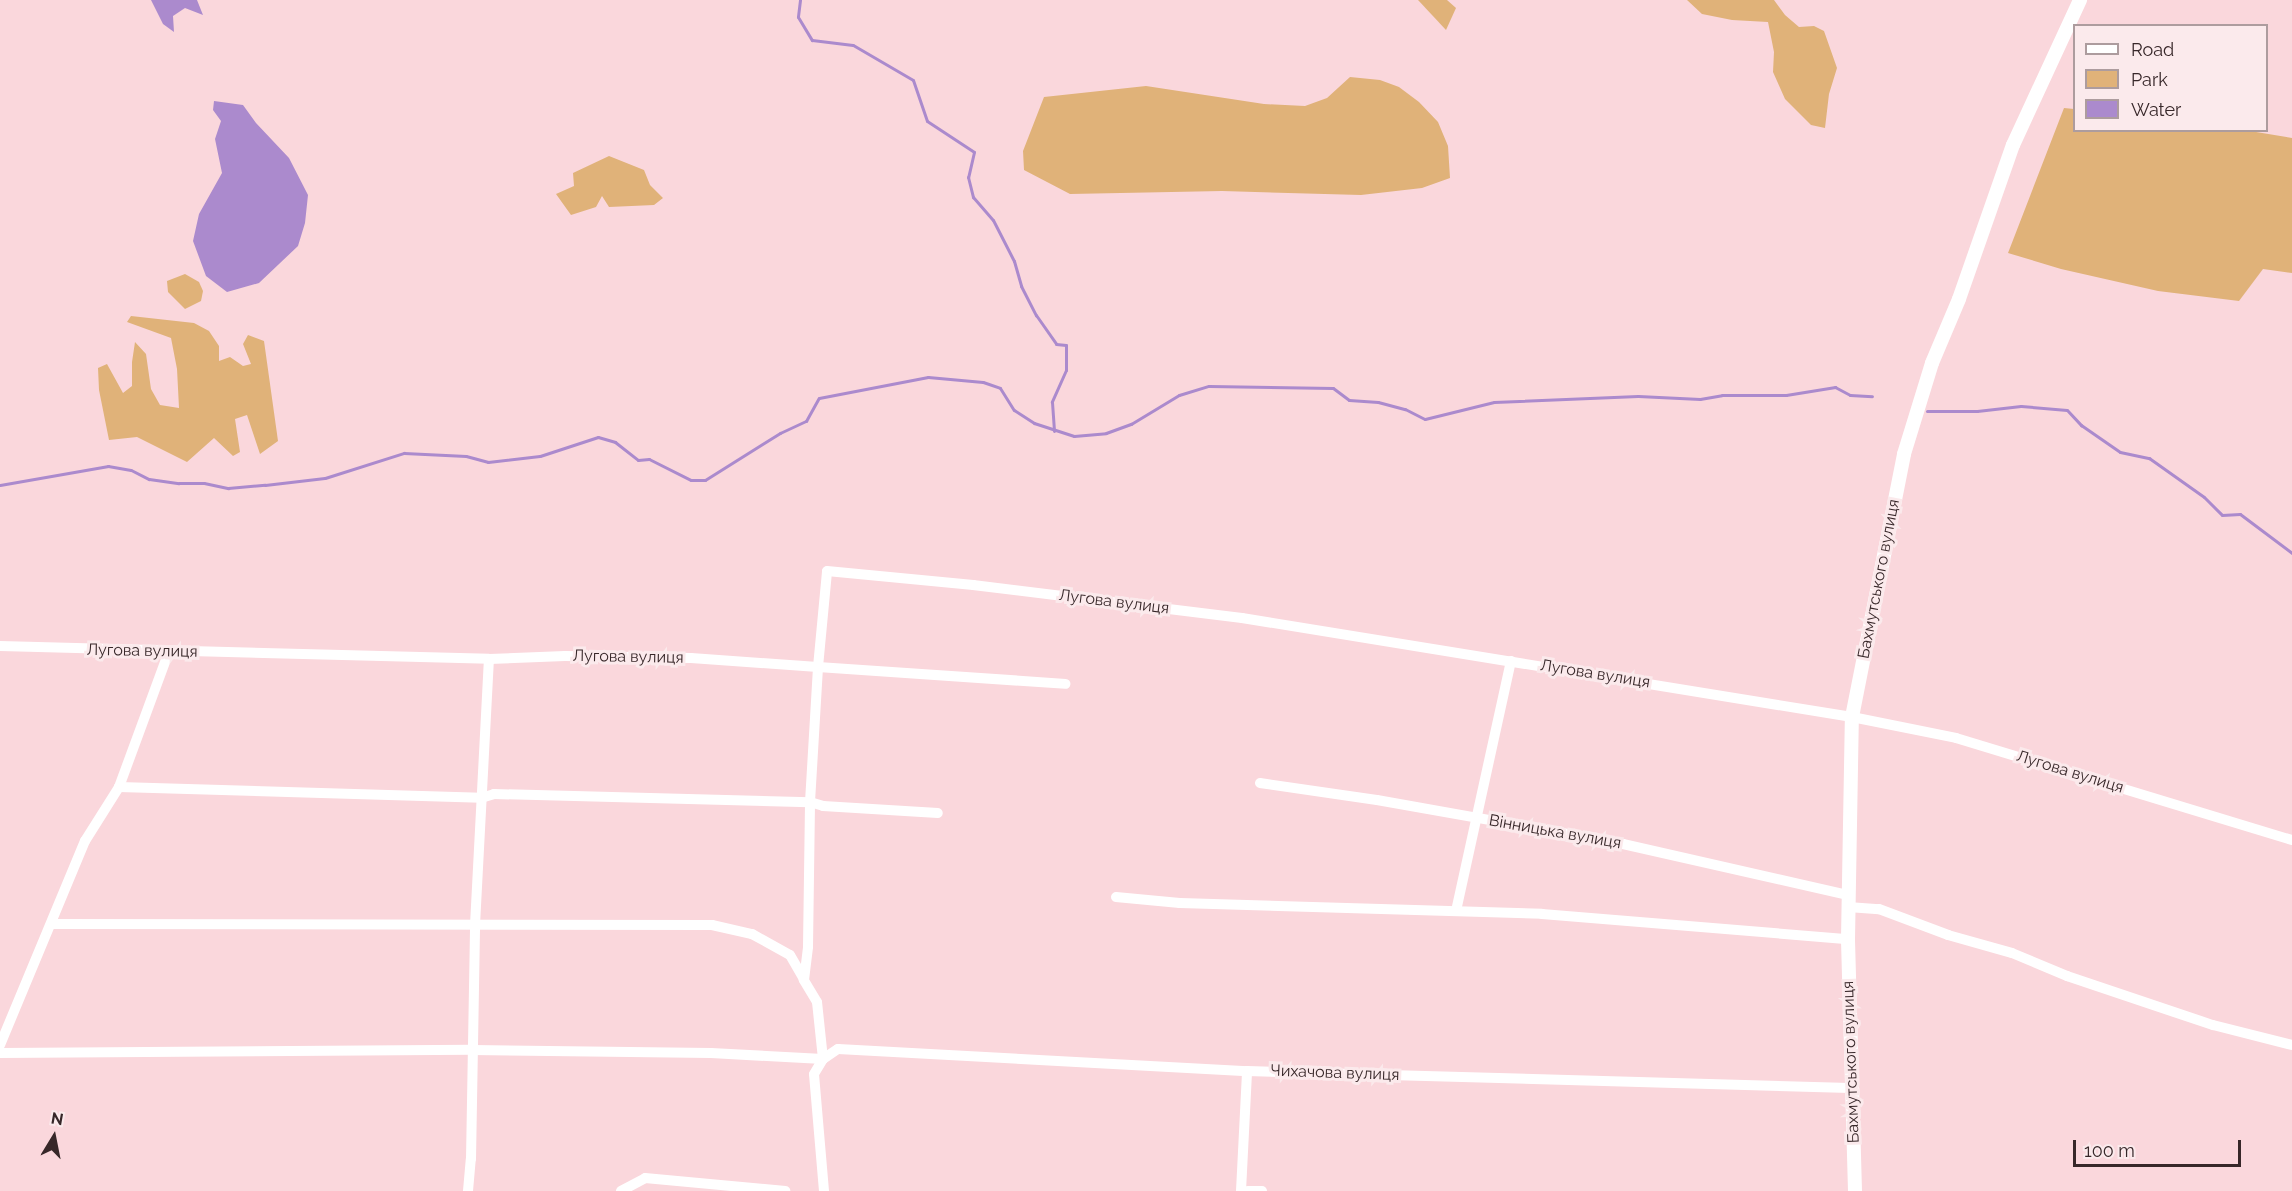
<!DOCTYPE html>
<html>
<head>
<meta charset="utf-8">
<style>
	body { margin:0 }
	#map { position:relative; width:2292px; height:1191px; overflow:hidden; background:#fad7dc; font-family:Raleway,sans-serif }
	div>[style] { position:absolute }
	.green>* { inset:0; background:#e0b279 }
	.water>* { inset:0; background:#ab8acd }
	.stream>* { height:3px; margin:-1.5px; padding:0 1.5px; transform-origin:1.5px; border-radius:1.5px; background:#ab8acd }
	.minor>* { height:10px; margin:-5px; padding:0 5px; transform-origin:5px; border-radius:5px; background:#fff }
	.major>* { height:14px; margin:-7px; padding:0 7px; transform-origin:7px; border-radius:7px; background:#fff }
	span { translate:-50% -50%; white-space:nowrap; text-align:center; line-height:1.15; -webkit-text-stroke:6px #fbeaec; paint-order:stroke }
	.street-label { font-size:16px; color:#372729 }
	.legend { position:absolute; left:2073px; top:24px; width:195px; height:108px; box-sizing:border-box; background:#fbeaec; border:2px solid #ad9c9e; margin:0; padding:8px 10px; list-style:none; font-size:18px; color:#372729 }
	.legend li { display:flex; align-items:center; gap:12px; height:30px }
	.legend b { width:30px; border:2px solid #ad9c9e }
	.north { position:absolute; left:24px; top:1107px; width:60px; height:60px; -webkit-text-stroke:4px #fbeaec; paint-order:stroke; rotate:10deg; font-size:16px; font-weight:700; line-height:24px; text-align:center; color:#372729 }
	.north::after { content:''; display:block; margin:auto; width:21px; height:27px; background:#372729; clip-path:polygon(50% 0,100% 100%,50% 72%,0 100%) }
	.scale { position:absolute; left:2073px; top:1140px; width:168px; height:27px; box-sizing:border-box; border:3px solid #372729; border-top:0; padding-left:8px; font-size:18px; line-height:21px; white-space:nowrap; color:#372729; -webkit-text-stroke:4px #fbeaec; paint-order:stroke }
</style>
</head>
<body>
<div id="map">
	<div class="green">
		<div style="clip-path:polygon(1418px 0,1447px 0,1456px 8px,1446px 30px)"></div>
		<div style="clip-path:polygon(1687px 0,1774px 0,1785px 15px,1799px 27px,1814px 26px,1824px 31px,1837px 68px,1829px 94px,1825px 128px,1811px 125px,1785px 99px,1773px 72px,1774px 52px,1768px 22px,1732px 20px,1702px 14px)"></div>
		<div style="clip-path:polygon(1350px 77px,1380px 80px,1399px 87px,1419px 102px,1438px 122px,1448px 146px,1450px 178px,1422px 188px,1361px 195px,1222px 191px,1070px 194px,1024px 170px,1023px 151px,1044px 97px,1146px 86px,1264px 104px,1305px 106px,1327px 98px)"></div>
		<div style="clip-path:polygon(2064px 108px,2074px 109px,2074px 130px,2244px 130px,2292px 138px,2292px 273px,2263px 269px,2239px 301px,2158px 291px,2061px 269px,2008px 253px)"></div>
		<div style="clip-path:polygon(609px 156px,644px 170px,650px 185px,663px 198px,654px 205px,609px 207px,602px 196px,596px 207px,571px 215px,556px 194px,574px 186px,573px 173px)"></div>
		<div style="clip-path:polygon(185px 274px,199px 282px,203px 291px,201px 301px,185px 309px,168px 292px,167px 281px)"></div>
		<div style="clip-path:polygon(131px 316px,194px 323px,209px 331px,219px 346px,219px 361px,230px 357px,243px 366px,251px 364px,243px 344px,248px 335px,264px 341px,278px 441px,260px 454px,247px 415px,235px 419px,240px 452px,233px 456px,214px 438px,187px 462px,137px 437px,109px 440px,99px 390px,98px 368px,107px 364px,123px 393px,132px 386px,132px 362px,135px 342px,146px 354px,151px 389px,160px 405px,179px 408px,177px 369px,171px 338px,127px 322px)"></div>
	</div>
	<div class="water">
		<div style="clip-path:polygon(151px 0,197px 0,203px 15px,185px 8px,173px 16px,174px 32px,163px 24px)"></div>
		<div style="clip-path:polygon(214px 101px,243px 105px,256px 123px,289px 158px,308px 195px,305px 223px,298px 246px,259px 283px,227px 292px,206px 276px,193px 241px,199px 214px,222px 173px,215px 139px,221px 121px,213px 110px)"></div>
	</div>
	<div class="stream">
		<div style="left:800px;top:0;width:17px;rotate:97deg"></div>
		<div style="left:798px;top:17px;width:27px;rotate:59deg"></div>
		<div style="left:812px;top:40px;width:41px;rotate:7deg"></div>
		<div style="left:853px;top:45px;width:69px;rotate:30.3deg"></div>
		<div style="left:913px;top:80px;width:43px;rotate:71.1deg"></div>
		<div style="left:927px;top:121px;width:56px;rotate:33.4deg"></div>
		<div style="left:974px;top:152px;width:26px;rotate:103deg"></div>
		<div style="left:968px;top:177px;width:21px;rotate:76deg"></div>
		<div style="left:973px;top:197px;width:30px;rotate:49deg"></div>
		<div style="left:993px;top:220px;width:46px;rotate:62.9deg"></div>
		<div style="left:1014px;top:261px;width:26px;rotate:74deg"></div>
		<div style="left:1021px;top:286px;width:33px;rotate:63deg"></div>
		<div style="left:1036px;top:315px;width:35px;rotate:55deg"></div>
		<div style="left:1056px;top:344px;width:10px;rotate:6deg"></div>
		<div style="left:1066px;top:345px;width:25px;rotate:90deg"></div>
		<div style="left:1066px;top:370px;width:35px;rotate:114deg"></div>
		<div style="left:1052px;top:402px;width:29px;rotate:86deg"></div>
		<div style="left:1927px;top:411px;width:50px"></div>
		<div style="left:1977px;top:411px;width:44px;rotate:-6.5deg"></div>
		<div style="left:2021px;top:406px;width:46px;rotate:5deg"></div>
		<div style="left:2067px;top:410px;width:21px;rotate:47deg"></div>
		<div style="left:2081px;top:425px;width:47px;rotate:34.7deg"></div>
		<div style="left:2120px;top:452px;width:30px;rotate:12deg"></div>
		<div style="left:2149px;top:458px;width:67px;rotate:35.3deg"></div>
		<div style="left:2204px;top:497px;width:25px;rotate:45deg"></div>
		<div style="left:2222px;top:515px;width:18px;rotate:-3deg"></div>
		<div style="left:2240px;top:514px;width:65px;rotate:36.9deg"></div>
		<div style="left:0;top:485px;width:110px;rotate:-10deg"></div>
		<div style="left:108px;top:466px;width:23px;rotate:10deg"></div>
		<div style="left:131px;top:470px;width:20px;rotate:27deg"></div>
		<div style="left:149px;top:479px;width:30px;rotate:8deg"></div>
		<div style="left:179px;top:483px;width:25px"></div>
		<div style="left:204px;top:483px;width:25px;rotate:12deg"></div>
		<div style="left:228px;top:488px;width:37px;rotate:-5deg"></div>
		<div style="left:265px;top:485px;width:60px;rotate:-6.7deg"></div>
		<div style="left:325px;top:478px;width:83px;rotate:-17.6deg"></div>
		<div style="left:404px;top:453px;width:62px;rotate:2.8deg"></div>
		<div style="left:466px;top:456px;width:23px;rotate:15deg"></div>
		<div style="left:488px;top:462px;width:52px;rotate:-6.6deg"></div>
		<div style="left:540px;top:456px;width:61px;rotate:-18.1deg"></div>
		<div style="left:598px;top:437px;width:18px;rotate:16deg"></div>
		<div style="left:615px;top:442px;width:29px;rotate:38deg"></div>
		<div style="left:638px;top:460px;width:11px;rotate:-5deg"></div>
		<div style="left:649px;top:459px;width:47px;rotate:26.6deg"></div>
		<div style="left:691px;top:480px;width:14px"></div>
		<div style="left:705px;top:480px;width:89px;rotate:-32.1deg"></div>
		<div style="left:780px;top:433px;width:29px;rotate:-25deg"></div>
		<div style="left:806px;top:421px;width:26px;rotate:-61deg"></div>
		<div style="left:819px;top:398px;width:111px;rotate:-10.9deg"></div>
		<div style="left:928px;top:377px;width:55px;rotate:5.2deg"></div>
		<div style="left:983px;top:382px;width:18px;rotate:19deg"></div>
		<div style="left:1000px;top:388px;width:26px;rotate:58deg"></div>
		<div style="left:1014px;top:410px;width:24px;rotate:33deg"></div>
		<div style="left:1034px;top:423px;width:42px;rotate:18deg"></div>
		<div style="left:1074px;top:436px;width:32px;rotate:-5deg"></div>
		<div style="left:1106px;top:433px;width:27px;rotate:-20deg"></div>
		<div style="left:1131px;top:424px;width:56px;rotate:-31.1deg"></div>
		<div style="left:1179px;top:395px;width:31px;rotate:-17deg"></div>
		<div style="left:1209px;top:386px;width:124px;rotate:0.9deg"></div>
		<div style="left:1333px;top:388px;width:20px;rotate:37deg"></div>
		<div style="left:1349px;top:400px;width:29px;rotate:4deg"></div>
		<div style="left:1378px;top:402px;width:28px;rotate:15deg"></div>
		<div style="left:1405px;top:409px;width:22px;rotate:27deg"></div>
		<div style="left:1425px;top:419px;width:71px;rotate:-13.8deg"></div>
		<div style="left:1494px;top:402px;width:144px;rotate:-2.4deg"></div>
		<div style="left:1638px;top:396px;width:62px;rotate:2.8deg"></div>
		<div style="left:1700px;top:399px;width:22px;rotate:-10deg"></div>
		<div style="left:1722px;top:395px;width:64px"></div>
		<div style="left:1786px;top:395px;width:50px;rotate:-9.3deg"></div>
		<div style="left:1835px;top:387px;width:17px;rotate:28deg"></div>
		<div style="left:1850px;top:395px;width:22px;rotate:3deg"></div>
	</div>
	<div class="minor">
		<div style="left:0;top:646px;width:489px;rotate:1.5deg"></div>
		<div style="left:489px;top:659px;width:76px;rotate:-2.3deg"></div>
		<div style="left:565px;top:656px;width:126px;rotate:0.9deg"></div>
		<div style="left:691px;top:658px;width:127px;rotate:4.1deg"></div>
		<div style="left:818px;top:667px;width:96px;rotate:-84.6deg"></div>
		<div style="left:827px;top:571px;width:147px;rotate:5.5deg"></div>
		<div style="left:973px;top:585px;width:271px;rotate:7deg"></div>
		<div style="left:1242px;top:618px;width:618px;rotate:9.22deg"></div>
		<div style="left:1852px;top:717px;width:106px;rotate:11.4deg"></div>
		<div style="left:1956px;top:738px;width:351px;rotate:16.9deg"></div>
		<div style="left:1260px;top:783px;width:118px;rotate:8.3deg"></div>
		<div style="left:1377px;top:800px;width:250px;rotate:10.1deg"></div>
		<div style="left:1623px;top:844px;width:231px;rotate:12.8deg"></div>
		<div style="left:119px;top:787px;width:362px;rotate:1.7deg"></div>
		<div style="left:481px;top:798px;width:14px;rotate:-17deg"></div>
		<div style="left:494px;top:794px;width:316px;rotate:1.5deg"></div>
		<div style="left:810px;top:802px;width:14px;rotate:17deg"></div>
		<div style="left:823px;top:806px;width:115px;rotate:3.5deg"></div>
		<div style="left:1116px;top:897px;width:64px;rotate:5.4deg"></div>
		<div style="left:1180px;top:903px;width:362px;rotate:1.7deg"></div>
		<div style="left:1542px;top:914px;width:307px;rotate:4.7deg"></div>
		<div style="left:1848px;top:907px;width:31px;rotate:4deg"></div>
		<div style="left:1879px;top:909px;width:74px;rotate:20.6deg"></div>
		<div style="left:1948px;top:935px;width:66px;rotate:15.7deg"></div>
		<div style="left:2012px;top:953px;width:60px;rotate:22.7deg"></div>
		<div style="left:2067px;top:976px;width:154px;rotate:18.6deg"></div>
		<div style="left:2213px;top:1025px;width:81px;rotate:14.2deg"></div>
		<div style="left:1456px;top:911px;width:256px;rotate:-77.6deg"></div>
		<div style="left:53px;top:924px;width:659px;rotate:0.09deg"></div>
		<div style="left:712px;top:925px;width:41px;rotate:12.7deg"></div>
		<div style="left:752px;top:934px;width:43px;rotate:28.9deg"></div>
		<div style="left:790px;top:955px;width:28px;rotate:60deg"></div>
		<div style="left:0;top:1045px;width:221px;rotate:-67.4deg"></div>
		<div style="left:85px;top:841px;width:64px;rotate:-57.8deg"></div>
		<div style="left:119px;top:787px;width:145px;rotate:-69.8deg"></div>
		<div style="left:0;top:1053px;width:472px;rotate:-0.4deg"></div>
		<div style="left:472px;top:1050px;width:239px;rotate:0.7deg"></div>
		<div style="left:711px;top:1053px;width:112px;rotate:3.1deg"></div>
		<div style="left:823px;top:1059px;width:18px;rotate:-34deg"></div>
		<div style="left:838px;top:1049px;width:410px;rotate:3.1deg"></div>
		<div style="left:1247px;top:1071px;width:603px;rotate:1.61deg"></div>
		<div style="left:468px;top:1191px;width:32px;rotate:-85deg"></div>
		<div style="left:471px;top:1159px;width:234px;rotate:-89deg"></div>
		<div style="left:475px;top:925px;width:266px;rotate:-87deg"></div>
		<div style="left:621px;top:1191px;width:27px;rotate:-28deg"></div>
		<div style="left:645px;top:1178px;width:141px;rotate:5.3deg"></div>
		<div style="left:824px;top:1191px;width:117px;rotate:-94.9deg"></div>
		<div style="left:814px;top:1074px;width:17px;rotate:-59deg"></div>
		<div style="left:823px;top:1059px;width:57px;rotate:-96deg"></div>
		<div style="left:817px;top:1002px;width:26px;rotate:-121deg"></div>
		<div style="left:804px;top:980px;width:33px;rotate:-83deg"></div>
		<div style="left:808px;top:947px;width:145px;rotate:-89.2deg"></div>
		<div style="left:810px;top:802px;width:135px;rotate:-86.6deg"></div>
		<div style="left:818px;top:667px;width:248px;rotate:3.9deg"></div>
		<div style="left:1241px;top:1191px;width:120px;rotate:-87.1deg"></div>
		<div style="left:1248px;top:1191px;width:14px"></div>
	</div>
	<div class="major">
		<div style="left:1855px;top:1191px;width:252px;rotate:-91.6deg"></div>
		<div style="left:1848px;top:939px;width:222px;rotate:-89deg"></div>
		<div style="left:1852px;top:717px;width:268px;rotate:-78.8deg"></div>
		<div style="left:1904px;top:454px;width:95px;rotate:-72.9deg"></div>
		<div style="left:1932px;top:363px;width:69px;rotate:-67.1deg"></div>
		<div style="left:1959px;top:299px;width:163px;rotate:-70.7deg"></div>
		<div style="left:2013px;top:145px;width:160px;rotate:-65.2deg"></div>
	</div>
	<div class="street-label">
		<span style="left:1879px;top:579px;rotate:-79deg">Бахмутського вулиця</span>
		<span style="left:1114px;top:602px;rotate:7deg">Лугова вулиця</span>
		<span style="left:142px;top:651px;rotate:1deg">Лугова вулиця</span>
		<span style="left:628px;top:657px;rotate:1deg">Лугова вулиця</span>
		<span style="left:1595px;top:674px;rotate:9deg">Лугова вулиця</span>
		<span style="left:2070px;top:772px;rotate:17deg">Лугова вулиця</span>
		<span style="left:1555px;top:832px;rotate:10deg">Вінницька вулиця</span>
		<span style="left:1851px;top:1062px;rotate:-92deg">Бахмутського вулиця</span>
		<span style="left:1335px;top:1073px;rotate:2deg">Чихачова вулиця</span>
	</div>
	<ul class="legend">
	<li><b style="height:8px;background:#fff"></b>Road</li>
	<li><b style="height:16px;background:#e0b279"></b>Park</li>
	<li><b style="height:16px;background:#ab8acd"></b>Water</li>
	</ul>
	<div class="north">N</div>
	<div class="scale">100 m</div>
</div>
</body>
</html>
